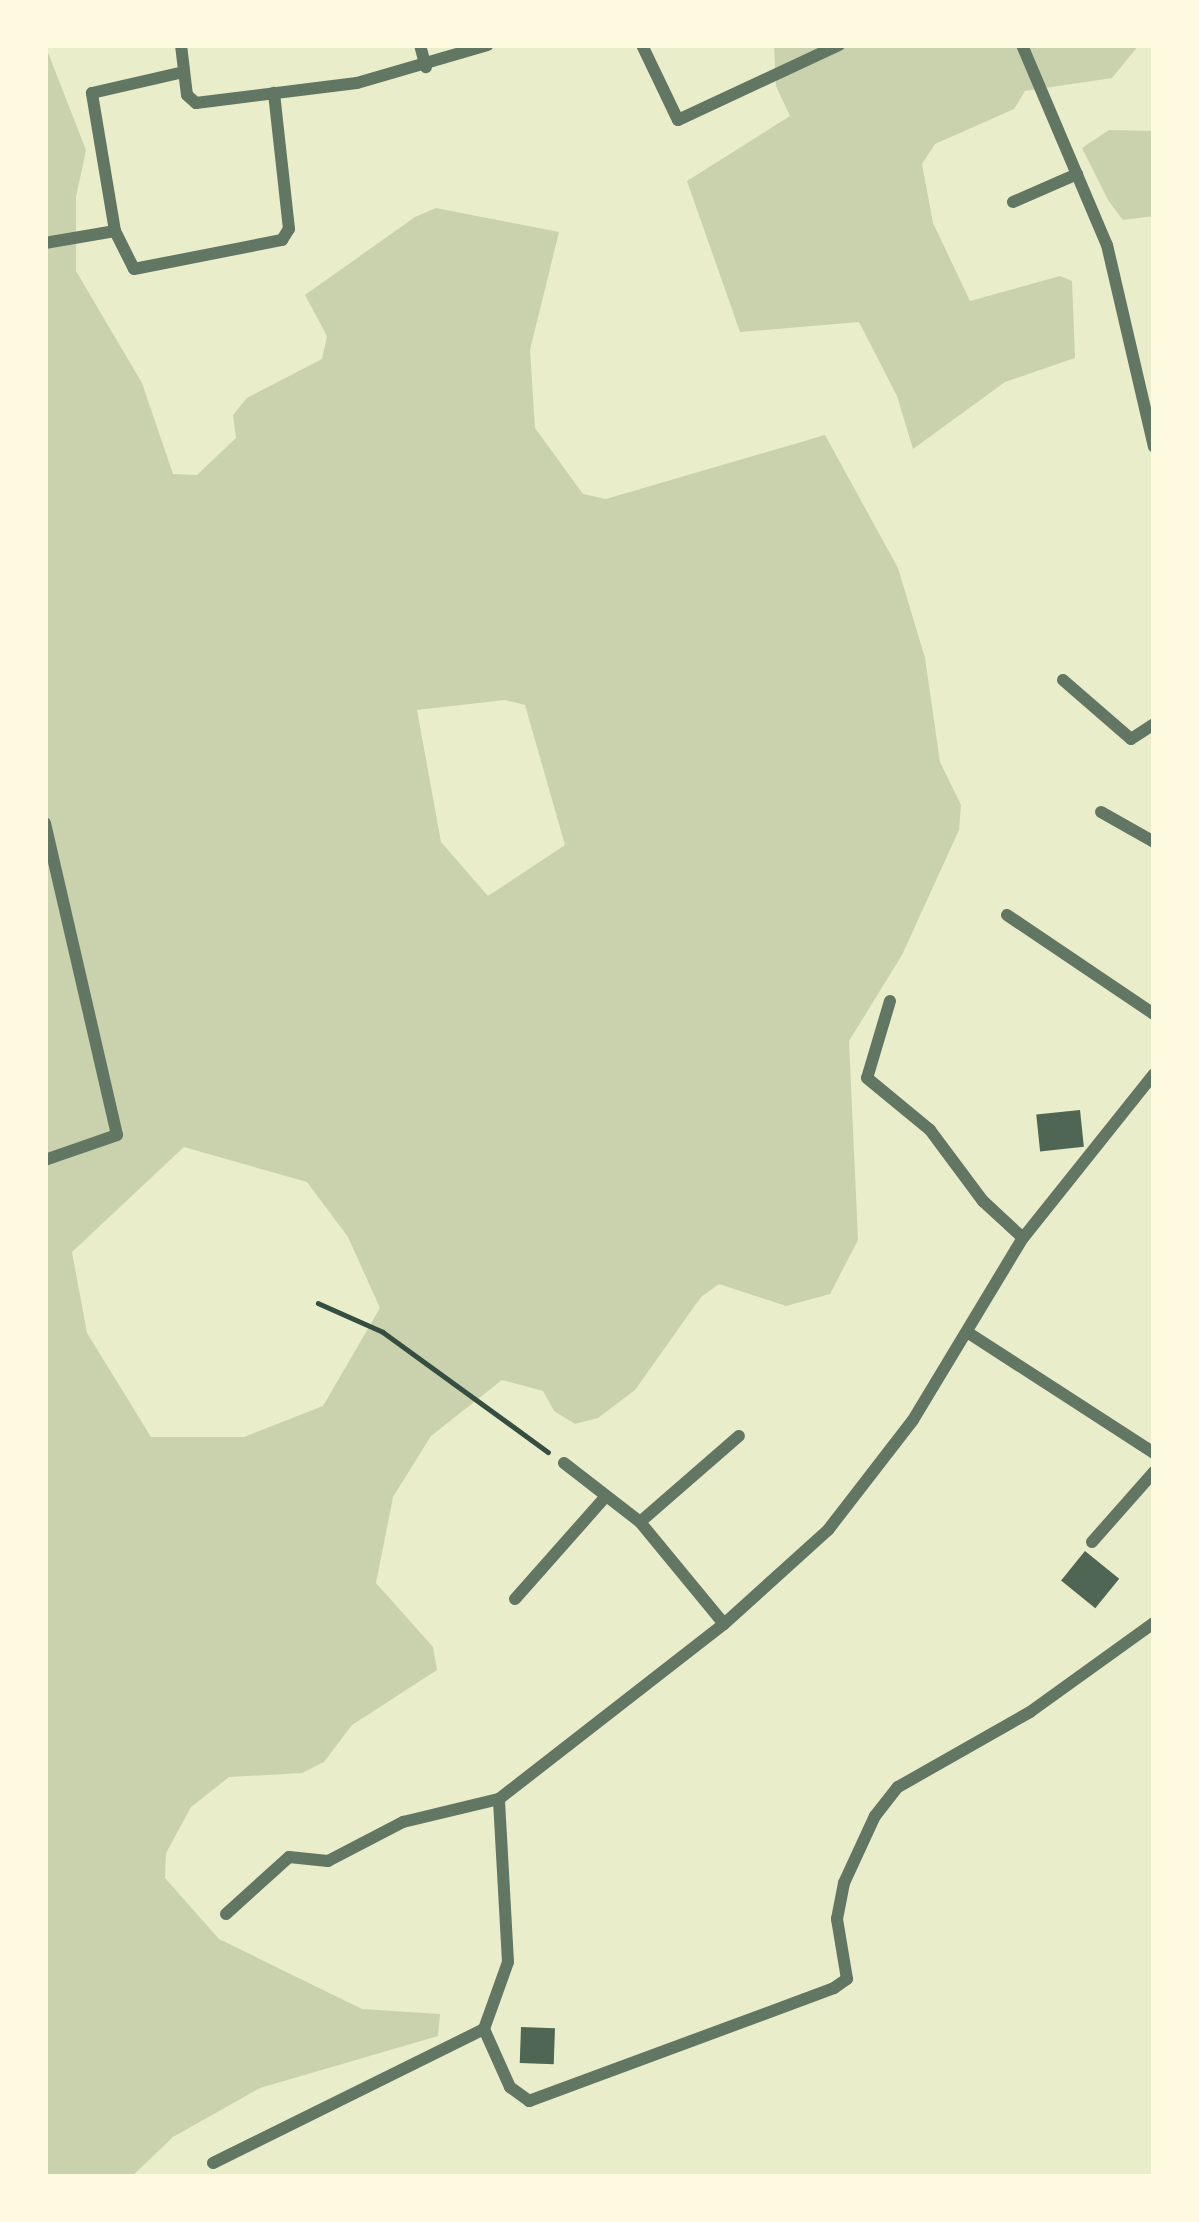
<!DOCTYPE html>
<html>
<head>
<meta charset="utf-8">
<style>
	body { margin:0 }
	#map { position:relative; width:1199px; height:2222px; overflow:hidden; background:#e9edc9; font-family:"Source Sans 3",sans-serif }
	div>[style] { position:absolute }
	.green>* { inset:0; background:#cad2ad }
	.building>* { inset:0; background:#4f6655; transform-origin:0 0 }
	.path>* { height:4.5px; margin:-2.25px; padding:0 2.25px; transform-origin:2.25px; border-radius:2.25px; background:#344e41 }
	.minor>* { height:12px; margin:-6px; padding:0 6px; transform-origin:6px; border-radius:6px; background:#617663 }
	span { translate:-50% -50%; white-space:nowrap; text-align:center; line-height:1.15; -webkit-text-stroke:9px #fefae0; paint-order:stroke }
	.frame { position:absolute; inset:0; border:48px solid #fefae0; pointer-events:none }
</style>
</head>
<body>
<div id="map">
	<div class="green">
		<div style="clip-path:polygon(evenodd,45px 45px,86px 150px,76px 197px,76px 271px,142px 383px,173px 474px,197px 475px,236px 438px,233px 415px,247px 398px,322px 359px,327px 336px,305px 295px,415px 217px,436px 208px,559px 232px,530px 350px,535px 428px,583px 494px,606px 499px,825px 435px,898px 568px,925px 658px,940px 762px,961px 805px,959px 830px,902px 955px,849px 1041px,858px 1240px,830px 1294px,786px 1306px,719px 1284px,701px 1297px,635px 1390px,598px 1418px,575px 1424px,554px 1411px,543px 1391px,502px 1380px,431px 1436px,393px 1497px,376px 1583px,433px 1647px,437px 1670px,352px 1725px,324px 1762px,302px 1773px,229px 1777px,191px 1807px,166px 1853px,165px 1878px,219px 1939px,362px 2009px,440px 2014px,438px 2036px,260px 2088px,173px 2137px,131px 2177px,45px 2177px,45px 45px,505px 700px,525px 705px,565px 845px,488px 896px,441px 842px,417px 710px,505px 700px,45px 45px,184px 1147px,307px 1182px,348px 1237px,380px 1308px,323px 1406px,244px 1437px,151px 1437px,87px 1333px,72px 1252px,184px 1147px)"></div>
		<div style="clip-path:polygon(774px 45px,1139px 45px,1112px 78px,1025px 91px,1014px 109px,935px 144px,922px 164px,933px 223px,970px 301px,1060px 276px,1072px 281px,1075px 358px,1005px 382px,913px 449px,897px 396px,859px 322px,740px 332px,687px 181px,790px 116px,776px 86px)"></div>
		<div style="clip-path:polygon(1109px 130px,1154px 131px,1154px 216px,1123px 220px,1108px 200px,1082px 148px)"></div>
	</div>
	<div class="building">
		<div style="left:1080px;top:1110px;width:37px;height:44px;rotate:84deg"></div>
		<div style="left:1085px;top:1551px;width:44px;height:38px;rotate:39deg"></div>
		<div style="left:521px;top:2027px;width:34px;height:36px;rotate:2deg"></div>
	</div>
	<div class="path">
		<div style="left:318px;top:1303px;width:71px;rotate:24deg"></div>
		<div style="left:383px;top:1332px;width:204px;rotate:36deg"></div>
	</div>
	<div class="minor">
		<div style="left:181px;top:45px;width:50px;rotate:83.2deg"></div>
		<div style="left:187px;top:95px;width:12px;rotate:42deg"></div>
		<div style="left:196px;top:103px;width:162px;rotate:-7.1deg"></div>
		<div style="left:357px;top:83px;width:136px;rotate:-16.2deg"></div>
		<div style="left:420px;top:45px;width:23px;rotate:75deg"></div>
		<div style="left:642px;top:45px;width:83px;rotate:64.4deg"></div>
		<div style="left:678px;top:120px;width:178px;rotate:-25deg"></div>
		<div style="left:1022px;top:45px;width:217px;rotate:67deg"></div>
		<div style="left:1107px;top:245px;width:207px;rotate:76.9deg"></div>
		<div style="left:1013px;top:202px;width:70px;rotate:-23.6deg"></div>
		<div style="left:115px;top:231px;width:140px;rotate:-99.5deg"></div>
		<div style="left:92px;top:93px;width:94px;rotate:-12.9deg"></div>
		<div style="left:45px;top:243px;width:71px;rotate:-9.7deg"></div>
		<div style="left:115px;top:231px;width:42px;rotate:63.4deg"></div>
		<div style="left:134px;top:269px;width:151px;rotate:-11.1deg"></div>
		<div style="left:282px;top:240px;width:13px;rotate:-58deg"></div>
		<div style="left:289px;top:229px;width:137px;rotate:-96.3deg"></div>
		<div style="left:1063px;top:680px;width:90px;rotate:40.9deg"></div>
		<div style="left:1131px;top:739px;width:27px;rotate:-33deg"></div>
		<div style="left:1101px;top:812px;width:61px;rotate:29.5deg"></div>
		<div style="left:45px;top:823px;width:320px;rotate:77deg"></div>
		<div style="left:117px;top:1135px;width:76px;rotate:160.9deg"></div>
		<div style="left:1007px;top:915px;width:177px;rotate:34deg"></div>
		<div style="left:890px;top:1001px;width:80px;rotate:106.6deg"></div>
		<div style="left:867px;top:1078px;width:82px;rotate:39.5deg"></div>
		<div style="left:930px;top:1130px;width:89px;rotate:53.3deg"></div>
		<div style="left:983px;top:1201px;width:54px;rotate:42.8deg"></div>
		<div style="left:967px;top:1332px;width:223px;rotate:32.9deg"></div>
		<div style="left:564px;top:1463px;width:96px;rotate:37.8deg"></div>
		<div style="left:640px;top:1522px;width:132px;rotate:50.5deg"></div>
		<div style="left:640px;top:1522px;width:131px;rotate:-41deg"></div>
		<div style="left:1092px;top:1542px;width:94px;rotate:-48.5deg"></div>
		<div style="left:515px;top:1599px;width:137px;rotate:-48.5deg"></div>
		<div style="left:226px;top:1914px;width:85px;rotate:-42.1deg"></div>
		<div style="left:289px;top:1857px;width:39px;rotate:6deg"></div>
		<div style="left:328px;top:1861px;width:85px;rotate:-27.5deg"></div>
		<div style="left:403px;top:1822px;width:99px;rotate:-13.5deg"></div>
		<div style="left:499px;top:1799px;width:285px;rotate:-37.9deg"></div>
		<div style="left:724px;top:1624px;width:140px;rotate:-42.1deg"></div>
		<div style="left:828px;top:1530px;width:139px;rotate:-52.3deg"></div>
		<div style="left:913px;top:1420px;width:213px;rotate:-58.9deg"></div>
		<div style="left:1023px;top:1238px;width:210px;rotate:-51.4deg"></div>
		<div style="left:484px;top:2029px;width:64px;rotate:65.9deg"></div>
		<div style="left:510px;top:2087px;width:24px;rotate:36deg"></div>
		<div style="left:529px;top:2101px;width:325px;rotate:-20.3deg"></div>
		<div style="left:834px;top:1988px;width:16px;rotate:-35deg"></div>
		<div style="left:847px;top:1979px;width:61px;rotate:-99.5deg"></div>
		<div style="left:837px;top:1919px;width:37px;rotate:-79deg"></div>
		<div style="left:844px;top:1883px;width:74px;rotate:-65.2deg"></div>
		<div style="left:875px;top:1816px;width:37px;rotate:-52deg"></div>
		<div style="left:898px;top:1787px;width:152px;rotate:-29.6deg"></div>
		<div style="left:1030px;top:1712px;width:153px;rotate:-35.7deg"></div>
		<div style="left:213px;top:2163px;width:302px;rotate:-26.3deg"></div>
		<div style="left:484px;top:2029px;width:71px;rotate:-70.3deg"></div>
		<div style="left:508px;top:1962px;width:163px;rotate:-93.2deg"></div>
	</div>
	<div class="frame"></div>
</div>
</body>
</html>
